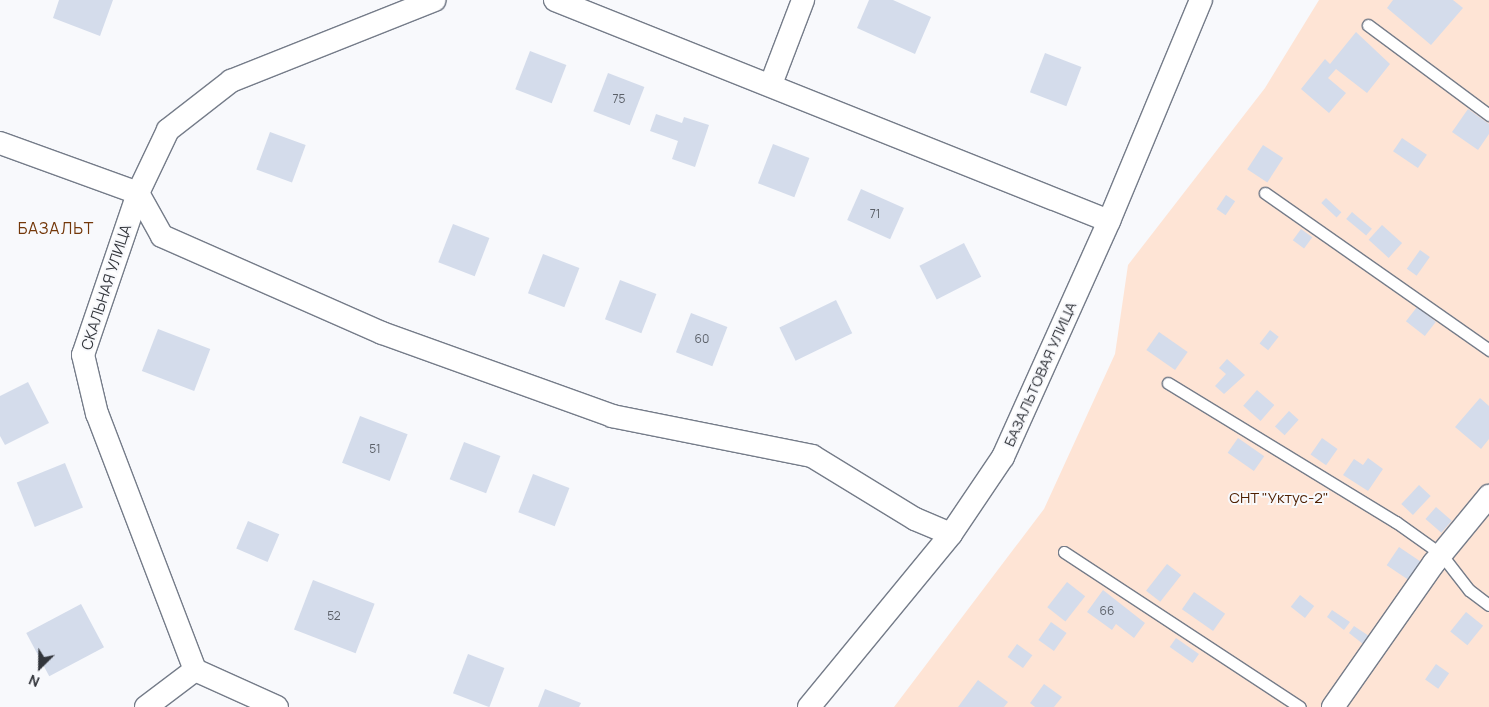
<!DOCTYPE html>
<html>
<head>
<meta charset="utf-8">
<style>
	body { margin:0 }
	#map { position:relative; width:1489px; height:707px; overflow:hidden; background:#f8f9fc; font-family:Manrope,sans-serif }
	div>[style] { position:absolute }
	.green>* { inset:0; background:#fee4d5 }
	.building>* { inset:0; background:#d4dceb; transform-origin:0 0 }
	.roads { filter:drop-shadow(1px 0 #757c89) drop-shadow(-1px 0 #757c89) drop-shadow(0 1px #757c89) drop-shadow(0 -1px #757c89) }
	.lane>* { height:11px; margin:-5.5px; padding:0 5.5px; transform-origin:5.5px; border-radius:5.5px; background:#fff }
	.street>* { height:22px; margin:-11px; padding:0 11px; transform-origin:11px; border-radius:11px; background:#fff }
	span { translate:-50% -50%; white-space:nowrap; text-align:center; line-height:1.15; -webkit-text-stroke:4px #f8f9fc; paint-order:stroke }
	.number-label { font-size:12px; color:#5a5f67 }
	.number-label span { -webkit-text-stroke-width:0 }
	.street-label { font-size:15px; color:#32353b }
	.park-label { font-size:15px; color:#4e1f00 }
	.neighbourhood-label { font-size:16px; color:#733709; letter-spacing:1px }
	.north { position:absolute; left:15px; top:642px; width:50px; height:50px; -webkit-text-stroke:4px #f8f9fc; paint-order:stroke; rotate:203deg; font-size:14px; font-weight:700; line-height:20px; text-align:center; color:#32353b }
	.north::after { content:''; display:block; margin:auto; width:18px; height:22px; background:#32353b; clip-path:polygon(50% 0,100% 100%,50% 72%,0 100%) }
</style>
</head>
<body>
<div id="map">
	<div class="green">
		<div style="clip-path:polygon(1319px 0,1489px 0,1489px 707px,894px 707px,1044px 509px,1115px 354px,1128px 265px,1265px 88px)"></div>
	</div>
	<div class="building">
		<div style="clip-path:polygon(59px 0,113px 0,100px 36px,53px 18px)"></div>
		<div style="clip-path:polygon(869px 0,893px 0,931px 17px,915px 54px,857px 28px)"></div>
		<div style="clip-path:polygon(1393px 0,1453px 0,1463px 8px,1431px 45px,1387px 8px)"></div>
		<div style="clip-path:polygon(1356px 32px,1390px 64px,1367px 93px,1336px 69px,1328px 78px,1346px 93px,1329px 113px,1301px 89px,1325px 59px,1330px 64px)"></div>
		<div style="left:530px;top:51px;width:39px;height:41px;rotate:21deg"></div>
		<div style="left:1045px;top:53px;width:39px;height:42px;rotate:21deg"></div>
		<div style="left:608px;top:73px;width:39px;height:41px;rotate:21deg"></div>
		<div style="clip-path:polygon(1468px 109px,1489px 124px,1489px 134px,1478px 150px,1452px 132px)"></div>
		<div style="clip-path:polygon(656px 114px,682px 123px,684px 117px,709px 125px,695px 167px,672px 159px,678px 141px,650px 131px)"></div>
		<div style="left:270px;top:132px;width:38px;height:40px;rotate:20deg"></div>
		<div style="left:1402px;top:138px;width:30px;height:16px;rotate:34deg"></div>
		<div style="left:773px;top:144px;width:39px;height:42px;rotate:21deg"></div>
		<div style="left:1263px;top:145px;width:24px;height:29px;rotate:33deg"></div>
		<div style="left:861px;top:189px;width:47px;height:34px;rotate:24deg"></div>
		<div style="left:1226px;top:195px;width:11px;height:17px;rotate:34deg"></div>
		<div style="left:1326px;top:198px;width:21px;height:7px;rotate:43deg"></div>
		<div style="left:1352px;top:212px;width:26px;height:9px;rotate:40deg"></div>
		<div style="left:453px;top:224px;width:39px;height:41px;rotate:21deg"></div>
		<div style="left:1382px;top:225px;width:27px;height:20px;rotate:42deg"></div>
		<div style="left:1301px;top:229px;width:14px;height:14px;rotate:36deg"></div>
		<div style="left:964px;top:243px;width:38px;height:50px;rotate:63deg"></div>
		<div style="left:1420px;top:250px;width:12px;height:23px;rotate:35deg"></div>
		<div style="left:543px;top:254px;width:39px;height:42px;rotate:21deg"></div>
		<div style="left:620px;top:280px;width:39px;height:42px;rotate:21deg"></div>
		<div style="left:836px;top:300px;width:37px;height:63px;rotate:64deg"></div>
		<div style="left:1417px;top:307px;width:24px;height:18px;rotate:38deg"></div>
		<div style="left:691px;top:313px;width:39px;height:42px;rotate:21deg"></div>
		<div style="left:158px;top:329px;width:56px;height:45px;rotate:21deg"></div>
		<div style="left:1270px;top:330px;width:11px;height:17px;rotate:38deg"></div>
		<div style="left:1159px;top:332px;width:35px;height:22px;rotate:35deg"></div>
		<div style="clip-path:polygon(1227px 359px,1245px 375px,1224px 394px,1215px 386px,1226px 374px,1219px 368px)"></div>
		<div style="clip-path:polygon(28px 382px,49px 423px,5px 445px,0 436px,0 396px)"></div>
		<div style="left:1257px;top:390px;width:23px;height:21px;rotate:41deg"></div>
		<div style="clip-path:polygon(1480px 398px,1489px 406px,1489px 439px,1481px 449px,1455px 427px)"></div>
		<div style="left:1289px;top:411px;width:13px;height:21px;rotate:42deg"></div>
		<div style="left:360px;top:416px;width:51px;height:50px;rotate:21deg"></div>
		<div style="left:1238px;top:438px;width:32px;height:18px;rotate:35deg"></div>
		<div style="left:1322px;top:438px;width:19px;height:20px;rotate:35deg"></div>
		<div style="left:464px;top:442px;width:39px;height:40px;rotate:21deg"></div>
		<div style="clip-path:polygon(1368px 458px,1383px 469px,1368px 491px,1343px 475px,1354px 459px,1363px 465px)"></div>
		<div style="left:65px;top:463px;width:48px;height:52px;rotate:68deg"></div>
		<div style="left:533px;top:474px;width:39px;height:41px;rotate:21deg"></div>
		<div style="left:1419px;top:485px;width:16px;height:26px;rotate:43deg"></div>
		<div style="left:1436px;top:507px;width:21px;height:16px;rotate:41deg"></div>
		<div style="left:248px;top:521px;width:34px;height:30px;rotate:23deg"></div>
		<div style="left:1399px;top:547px;width:30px;height:22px;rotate:34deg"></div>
		<div style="left:1167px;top:564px;width:18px;height:34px;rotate:38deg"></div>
		<div style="left:313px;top:580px;width:66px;height:53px;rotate:21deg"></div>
		<div style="left:1067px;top:582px;width:23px;height:32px;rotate:38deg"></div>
		<div style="clip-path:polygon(1103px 590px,1145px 623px,1134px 638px,1116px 624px,1112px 630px,1087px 612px)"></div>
		<div style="left:1194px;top:592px;width:38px;height:21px;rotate:35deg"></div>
		<div style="left:1300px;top:595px;width:18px;height:15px;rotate:38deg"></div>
		<div style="left:81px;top:604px;width:49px;height:62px;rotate:62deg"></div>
		<div style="clip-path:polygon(1332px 610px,1350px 622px,1344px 630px,1327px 617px)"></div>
		<div style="left:1466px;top:612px;width:22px;height:25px;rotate:39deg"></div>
		<div style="left:1051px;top:622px;width:19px;height:22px;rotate:35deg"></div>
		<div style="clip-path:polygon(1354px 626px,1369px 636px,1363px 644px,1349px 633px)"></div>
		<div style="left:1176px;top:638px;width:28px;height:11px;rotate:35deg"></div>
		<div style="left:1017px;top:644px;width:19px;height:16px;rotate:36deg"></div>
		<div style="left:468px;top:654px;width:39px;height:42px;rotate:21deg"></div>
		<div style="left:1436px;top:664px;width:16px;height:19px;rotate:35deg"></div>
		<div style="clip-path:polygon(978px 680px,1008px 702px,1004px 707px,958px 707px)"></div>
		<div style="clip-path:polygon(1044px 684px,1062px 697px,1054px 707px,1035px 707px,1030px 703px)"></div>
		<div style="clip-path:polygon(545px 689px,581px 703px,579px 707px,538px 707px)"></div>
	</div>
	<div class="roads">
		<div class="lane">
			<div style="left:1368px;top:25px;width:151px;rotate:36.6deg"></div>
			<div style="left:1265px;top:193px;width:274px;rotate:35deg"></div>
			<div style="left:1168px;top:383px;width:267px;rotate:31.4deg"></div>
			<div style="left:1396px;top:522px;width:55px;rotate:35.4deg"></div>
			<div style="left:1441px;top:554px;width:46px;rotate:52.1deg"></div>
			<div style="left:1469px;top:590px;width:25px;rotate:37deg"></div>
			<div style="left:1064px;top:552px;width:282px;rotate:33.3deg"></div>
		</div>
		<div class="street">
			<div style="left:555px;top:0;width:596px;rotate:21.75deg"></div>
			<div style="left:771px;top:84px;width:90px;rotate:-69.1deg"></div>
			<div style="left:0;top:143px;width:147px;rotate:19.9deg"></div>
			<div style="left:138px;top:193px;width:49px;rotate:60.8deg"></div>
			<div style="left:162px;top:236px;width:240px;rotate:23.8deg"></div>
			<div style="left:382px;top:333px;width:245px;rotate:19.8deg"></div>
			<div style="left:612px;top:416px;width:204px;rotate:11.3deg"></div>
			<div style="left:812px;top:456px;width:121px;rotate:31.5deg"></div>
			<div style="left:915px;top:519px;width:39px;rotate:23deg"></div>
			<div style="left:195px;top:670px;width:274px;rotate:-110.9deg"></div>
			<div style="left:97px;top:414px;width:61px;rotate:-103.3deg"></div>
			<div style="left:83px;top:355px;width:171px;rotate:-71.2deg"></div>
			<div style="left:138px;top:193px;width:70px;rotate:-64.5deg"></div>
			<div style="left:168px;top:130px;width:80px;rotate:-37.9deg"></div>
			<div style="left:231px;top:81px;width:219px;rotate:-21.7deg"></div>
			<div style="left:195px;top:670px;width:90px;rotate:24.3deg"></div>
			<div style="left:146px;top:707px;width:61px;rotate:-37.1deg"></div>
			<div style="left:809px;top:707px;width:224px;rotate:-50.6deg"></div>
			<div style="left:951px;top:534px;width:93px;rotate:-56deg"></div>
			<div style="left:1003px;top:457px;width:259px;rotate:-65.8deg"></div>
			<div style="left:1109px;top:221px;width:239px;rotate:-67.4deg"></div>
			<div style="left:1333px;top:707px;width:176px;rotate:-55deg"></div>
			<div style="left:1434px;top:563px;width:87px;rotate:-50.6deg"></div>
		</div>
	</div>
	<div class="number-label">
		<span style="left:619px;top:99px">75</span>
		<span style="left:875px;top:214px">71</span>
		<span style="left:702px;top:339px">60</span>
		<span style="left:375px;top:449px">51</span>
		<span style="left:1107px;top:611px">66</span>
		<span style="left:334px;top:616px">52</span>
	</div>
	<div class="street-label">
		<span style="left:106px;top:287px;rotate:-72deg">СКАЛЬНАЯ УЛИЦА</span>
		<span style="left:1040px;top:374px;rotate:-66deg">БАЗАЛЬТОВАЯ УЛИЦА</span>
	</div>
	<div class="park-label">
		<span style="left:1279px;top:498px">СНТ "Уктус-2"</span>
	</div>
	<div class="neighbourhood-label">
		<span style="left:56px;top:228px">БАЗАЛЬТ</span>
	</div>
	<div class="north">N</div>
</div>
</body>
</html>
